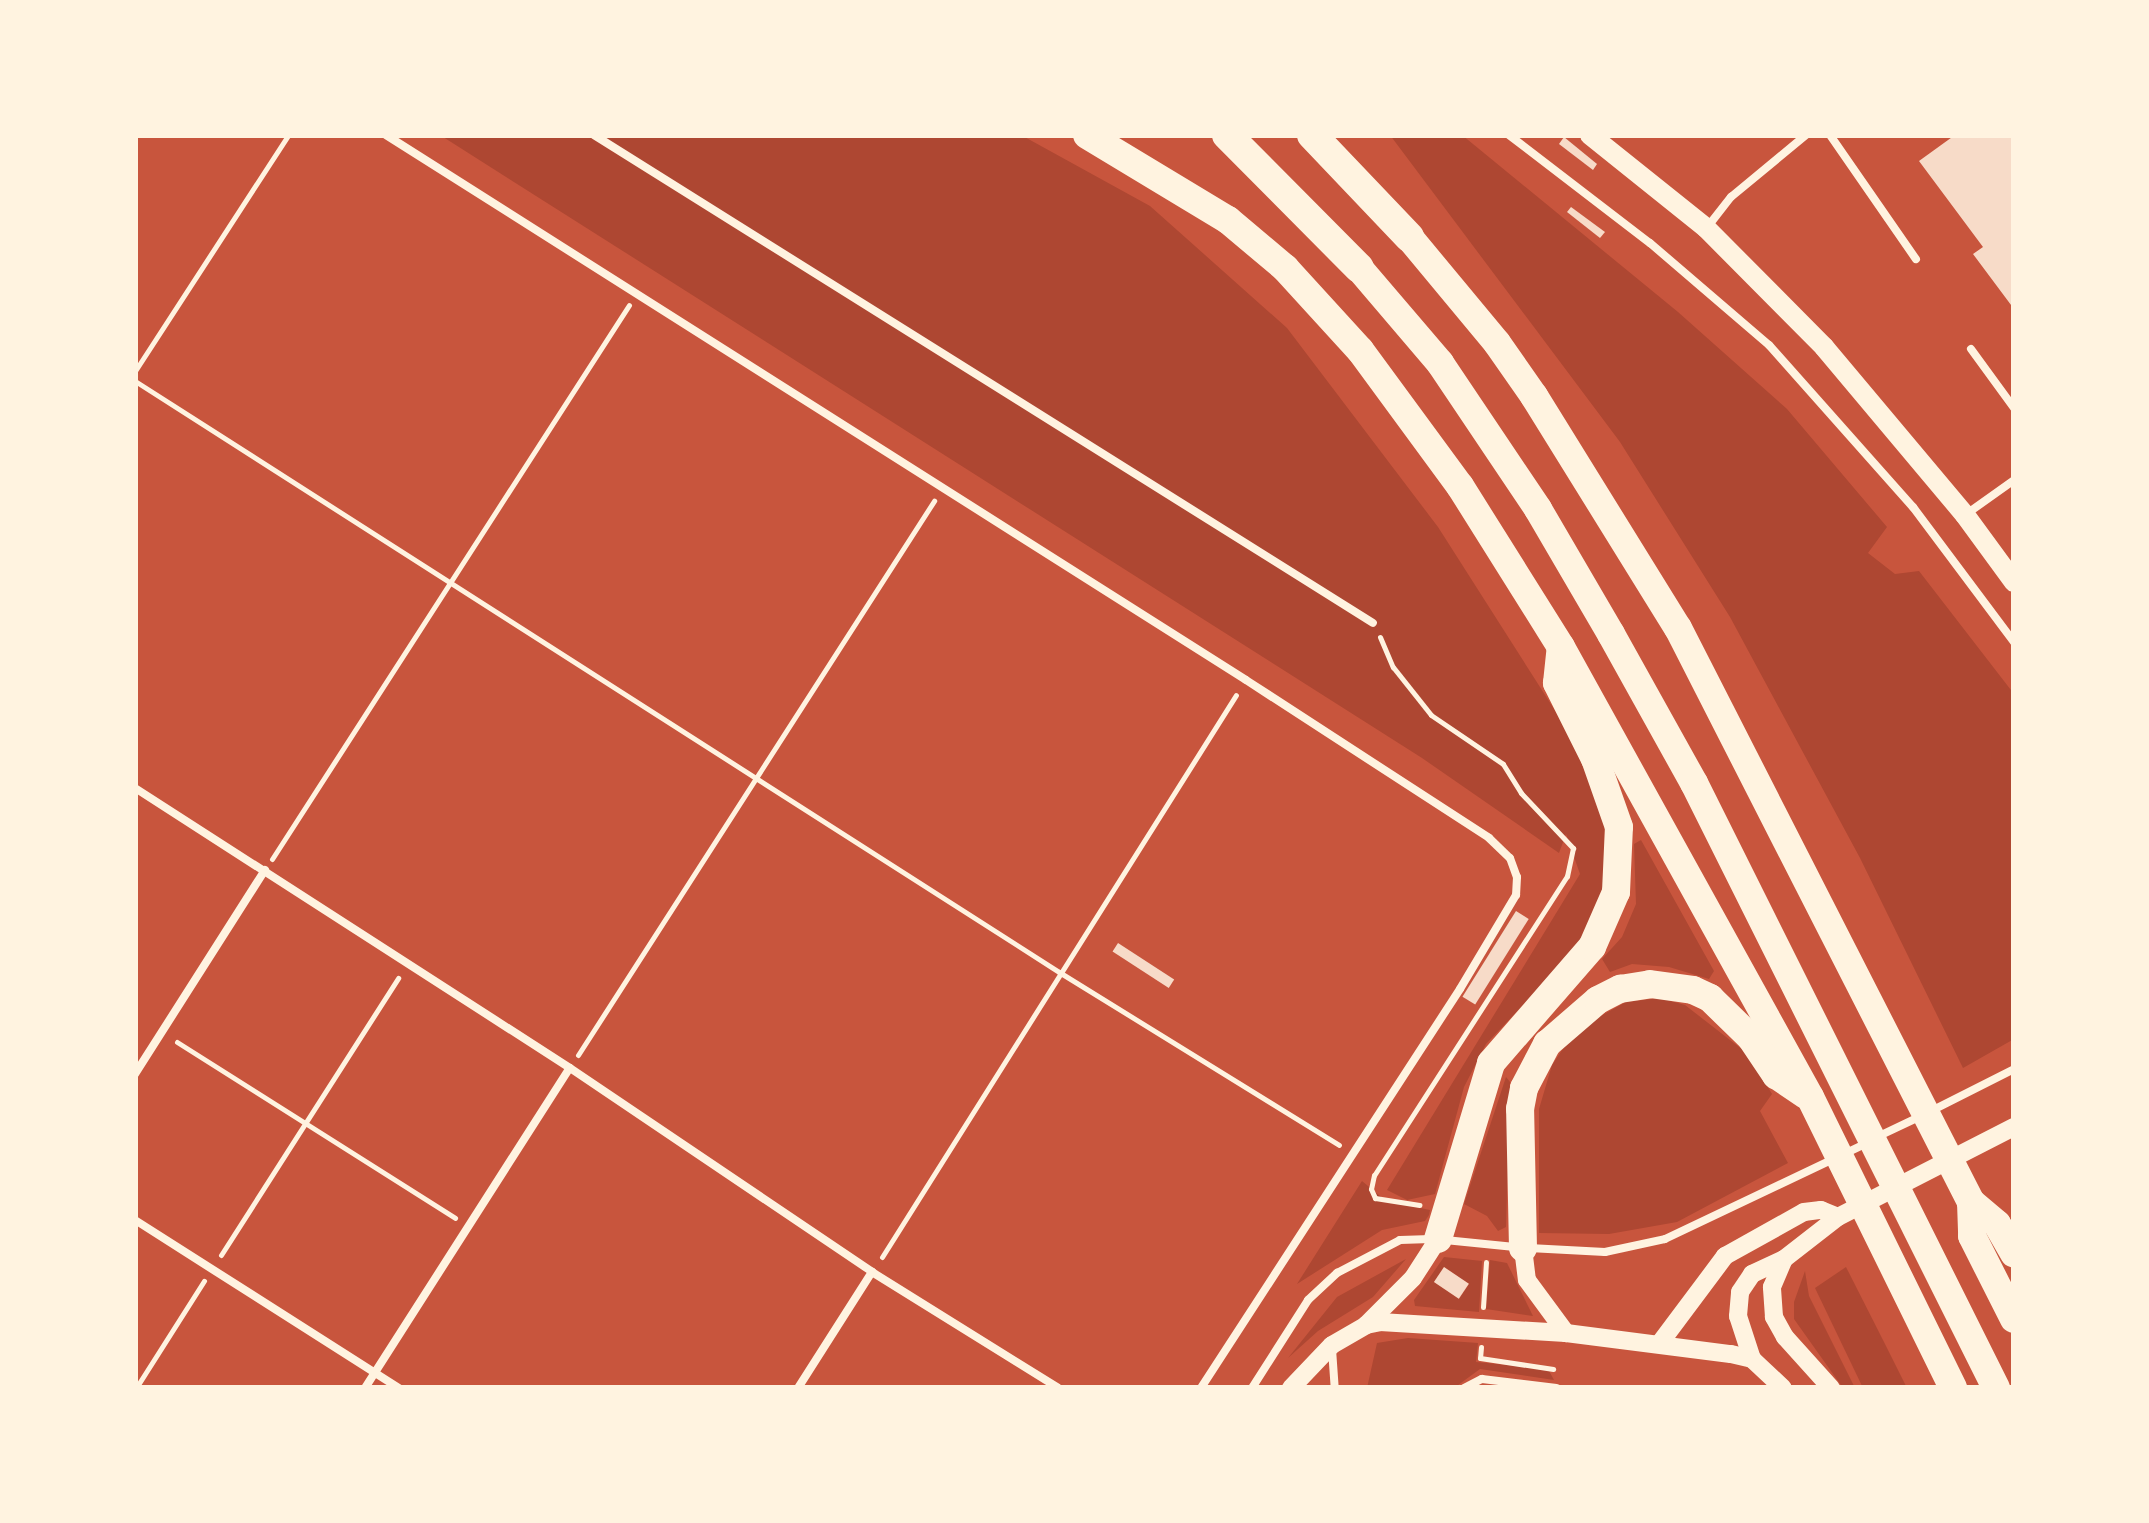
<!DOCTYPE html>
<html>
<head>
<meta charset="utf-8">
<style>
	body { margin:0 }
	#map { position:relative; width:2149px; height:1523px; overflow:hidden; background:#c8553d; font-family:Poppins,sans-serif }
	div>[style] { position:absolute }
	.green>* { inset:0; background:#ae4732 }
	.building>* { inset:0; background:#f7dbc8; transform-origin:0 0 }
	.path>* { height:5px; margin:-2.5px; padding:0 2.5px; transform-origin:2.5px; border-radius:2.5px; background:#fff3e0 }
	.service>* { height:8px; margin:-4px; padding:0 4px; transform-origin:4px; border-radius:4px; background:#fff3e0 }
	.tertiary>* { height:18px; margin:-9px; padding:0 9px; transform-origin:9px; border-radius:9px; background:#fff3e0 }
	.secondary>* { height:20px; margin:-10px; padding:0 10px; transform-origin:10px; border-radius:10px; background:#fff3e0 }
	.trunk>* { height:28px; margin:-14px; padding:0 14px; transform-origin:14px; border-radius:14px; background:#fff3e0 }
	.motorway>* { height:30px; margin:-15px; padding:0 15px; transform-origin:15px; border-radius:15px; background:#fff3e0 }
	span { translate:-50% -50%; white-space:nowrap; text-align:center; line-height:1.15; -webkit-text-stroke:10px #fff3e0; paint-order:stroke }
	.frame { position:absolute; inset:0; border:138px solid #fff3e0; pointer-events:none }
</style>
</head>
<body>
<div id="map">
	<div class="green">
		<div style="clip-path:polygon(440px 135px,1021px 135px,1150px 206px,1287px 328px,1438px 527px,1577px 745px,1605px 823px,1604px 894px,1597px 914px,1569px 957px,1486px 1044px,1464px 1087px,1435px 1194px,1407px 1200px,1387px 1190px,1580px 874px,1566px 834px,1559px 853px,1422px 758px)"></div>
		<div style="clip-path:polygon(1390px 135px,1462px 135px,1678px 312px,1787px 409px,1887px 527px,1868px 553px,1895px 574px,1919px 571px,2014px 694px,2014px 1039px,1963px 1068px,1860px 858px,1730px 617px,1620px 442px)"></div>
		<div style="clip-path:polygon(1641px 840px,1714px 971px,1709px 979px,1669px 967px,1632px 964px,1610px 972px,1602px 959px,1622px 937px,1636px 904px,1634px 844px)"></div>
		<div style="clip-path:polygon(1660px 998px,1685px 1005px,1748px 1054px,1772px 1094px,1760px 1111px,1788px 1163px,1677px 1222px,1609px 1234px,1539px 1233px,1539px 1109px,1552px 1065px,1571px 1037px,1597px 1018px,1626px 1002px)"></div>
		<div style="clip-path:polygon(1506px 1077px,1510px 1082px,1506px 1227px,1498px 1231px,1487px 1216px,1464px 1204px)"></div>
		<div style="clip-path:polygon(1362px 1181px,1386px 1201px,1430px 1210px,1429px 1215px,1425px 1221px,1382px 1230px,1297px 1284px)"></div>
		<div style="clip-path:polygon(evenodd,1444px 1257px,1482px 1261px,1479px 1312px,1415px 1306px,1414px 1300px,1444px 1257px,1444px 1267px,1469px 1284px,1459px 1299px,1434px 1282px,1444px 1267px)"></div>
		<div style="clip-path:polygon(1406px 1259px,1373px 1297px,1318px 1331px,1288px 1358px,1337px 1297px)"></div>
		<div style="clip-path:polygon(1490px 1260px,1507px 1263px,1533px 1316px,1486px 1309px)"></div>
		<div style="clip-path:polygon(1846px 1267px,1884px 1342px,1907px 1388px,1863px 1388px,1815px 1288px)"></div>
		<div style="clip-path:polygon(1805px 1271px,1809px 1296px,1855px 1388px,1843px 1388px,1794px 1319px,1794px 1302px)"></div>
		<div style="clip-path:polygon(1408px 1338px,1478px 1343px,1476px 1362px,1548px 1369px,1554px 1380px,1480px 1369px,1454px 1388px,1367px 1388px,1377px 1343px)"></div>
	</div>
	<div class="building">
		<div style="clip-path:polygon(1955px 135px,2014px 135px,2014px 309px,1973px 254px,1983px 247px,1919px 161px)"></div>
		<div style="clip-path:polygon(1564px 137px,1597px 164px,1593px 170px,1559px 144px)"></div>
		<div style="clip-path:polygon(1571px 207px,1605px 232px,1600px 238px,1567px 212px)"></div>
		<div style="left:1516px;top:911px;width:15px;height:101px;rotate:32deg"></div>
		<div style="left:1118px;top:943px;width:67px;height:10px;rotate:33deg"></div>
		<div style="left:1444px;top:1267px;width:30px;height:18px;rotate:34deg"></div>
	</div>
	<div class="path">
		<div style="left:135px;top:371px;width:281px;rotate:-57deg"></div>
		<div style="left:135px;top:381px;width:1097px;rotate:32.6deg"></div>
		<div style="left:1059px;top:972px;width:329px;rotate:31.7deg"></div>
		<div style="left:1380px;top:637px;width:33px;rotate:67deg"></div>
		<div style="left:1393px;top:667px;width:61px;rotate:51.6deg"></div>
		<div style="left:1431px;top:715px;width:87px;rotate:34.2deg"></div>
		<div style="left:1503px;top:764px;width:34px;rotate:58deg"></div>
		<div style="left:1521px;top:793px;width:76px;rotate:46.6deg"></div>
		<div style="left:1573px;top:848px;width:29px;rotate:102deg"></div>
		<div style="left:1567px;top:876px;width:356px;rotate:122.8deg"></div>
		<div style="left:1374px;top:1175px;width:14px;rotate:102deg"></div>
		<div style="left:1371px;top:1189px;width:10px;rotate:66deg"></div>
		<div style="left:1375px;top:1198px;width:45px;rotate:9deg"></div>
		<div style="left:272px;top:859px;width:659px;rotate:-57.2deg"></div>
		<div style="left:177px;top:1042px;width:329px;rotate:32.3deg"></div>
		<div style="left:578px;top:1055px;width:659px;rotate:-57.28deg"></div>
		<div style="left:221px;top:1255px;width:329px;rotate:-57.4deg"></div>
		<div style="left:882px;top:1257px;width:664px;rotate:-57.79deg"></div>
		<div style="left:1483px;top:1307px;width:45px;rotate:-86.2deg"></div>
		<div style="left:1481px;top:1347px;width:11px;rotate:95deg"></div>
		<div style="left:1480px;top:1358px;width:74px;rotate:8.6deg"></div>
		<div style="left:136px;top:1388px;width:127px;rotate:-57.6deg"></div>
	</div>
	<div class="service">
		<div style="left:386px;top:135px;width:1018px;rotate:32.36deg"></div>
		<div style="left:1246px;top:680px;width:290px;rotate:33deg"></div>
		<div style="left:1489px;top:838px;width:29px;rotate:44deg"></div>
		<div style="left:1510px;top:858px;width:20px;rotate:70deg"></div>
		<div style="left:1517px;top:877px;width:18px;rotate:93deg"></div>
		<div style="left:1516px;top:895px;width:109px;rotate:120.8deg"></div>
		<div style="left:1460px;top:989px;width:476px;rotate:123deg"></div>
		<div style="left:594px;top:135px;width:919px;rotate:32.06deg"></div>
		<div style="left:1509px;top:135px;width:178px;rotate:37.5deg"></div>
		<div style="left:1650px;top:243px;width:157px;rotate:40.6deg"></div>
		<div style="left:1769px;top:345px;width:217px;rotate:48.4deg"></div>
		<div style="left:1913px;top:507px;width:169px;rotate:53.2deg"></div>
		<div style="left:1830px;top:135px;width:151px;rotate:55.3deg"></div>
		<div style="left:1709px;top:225px;width:36px;rotate:-52deg"></div>
		<div style="left:1731px;top:197px;width:97px;rotate:-39.6deg"></div>
		<div style="left:1971px;top:349px;width:73px;rotate:53.9deg"></div>
		<div style="left:1965px;top:515px;width:60px;rotate:-35.5deg"></div>
		<div style="left:135px;top:788px;width:517px;rotate:32.77deg"></div>
		<div style="left:570px;top:1068px;width:364px;rotate:34deg"></div>
		<div style="left:872px;top:1272px;width:219px;rotate:31.9deg"></div>
		<div style="left:135px;top:1074px;width:242px;rotate:-57.5deg"></div>
		<div style="left:1933px;top:1110px;width:91px;rotate:-26.8deg"></div>
		<div style="left:1879px;top:1136px;width:47px;rotate:-25.5deg"></div>
		<div style="left:135px;top:1220px;width:313px;rotate:32.5deg"></div>
		<div style="left:1445px;top:1240px;width:70px;rotate:5.7deg"></div>
		<div style="left:1529px;top:1248px;width:76px;rotate:3deg"></div>
		<div style="left:1605px;top:1252px;width:61px;rotate:-12.2deg"></div>
		<div style="left:1665px;top:1239px;width:224px;rotate:-25.4deg"></div>
		<div style="left:1332px;top:1349px;width:39px;rotate:86deg"></div>
		<div style="left:365px;top:1388px;width:380px;rotate:-57.4deg"></div>
		<div style="left:798px;top:1388px;width:138px;rotate:-57.5deg"></div>
		<div style="left:1252px;top:1388px;width:104px;rotate:-57.5deg"></div>
		<div style="left:1308px;top:1300px;width:40px;rotate:-43deg"></div>
		<div style="left:1337px;top:1273px;width:71px;rotate:-27.6deg"></div>
		<div style="left:1400px;top:1240px;width:31px;rotate:-2deg"></div>
		<div style="left:1464px;top:1388px;width:20px;rotate:-27deg"></div>
		<div style="left:1482px;top:1379px;width:75px;rotate:6.9deg"></div>
	</div>
	<div class="tertiary">
		<div style="left:1523px;top:1248px;width:32px;rotate:83deg"></div>
		<div style="left:1527px;top:1280px;width:66px;rotate:53.7deg"></div>
		<div style="left:1366px;top:1325px;width:66px;rotate:-45deg"></div>
		<div style="left:1413px;top:1278px;width:46px;rotate:-57.3deg"></div>
		<div style="left:1660px;top:1343px;width:109px;rotate:-53.2deg"></div>
		<div style="left:1725px;top:1256px;width:90px;rotate:-29.1deg"></div>
		<div style="left:1804px;top:1212px;width:17px;rotate:-7deg"></div>
		<div style="left:1821px;top:1210px;width:18px;rotate:22deg"></div>
		<div style="left:1752px;top:1359px;width:45px;rotate:-108deg"></div>
		<div style="left:1738px;top:1316px;width:24px;rotate:-85deg"></div>
		<div style="left:1740px;top:1292px;width:22px;rotate:-56deg"></div>
		<div style="left:1752px;top:1274px;width:35px;rotate:-25deg"></div>
		<div style="left:1291px;top:1388px;width:59px;rotate:-46.4deg"></div>
		<div style="left:1332px;top:1345px;width:39px;rotate:-30deg"></div>
		<div style="left:1366px;top:1325px;width:14px;rotate:-12deg"></div>
		<div style="left:1380px;top:1322px;width:186px;rotate:3.4deg"></div>
		<div style="left:1566px;top:1333px;width:166px;rotate:7.3deg"></div>
		<div style="left:1731px;top:1354px;width:22px;rotate:13deg"></div>
		<div style="left:1752px;top:1359px;width:42px;rotate:43.1deg"></div>
		<div style="left:1831px;top:1388px;width:69px;rotate:-132deg"></div>
		<div style="left:1785px;top:1337px;width:23px;rotate:-119deg"></div>
		<div style="left:1774px;top:1317px;width:30px;rotate:-94deg"></div>
		<div style="left:1772px;top:1287px;width:30px;rotate:-67deg"></div>
		<div style="left:1784px;top:1259px;width:68px;rotate:-37.9deg"></div>
		<div style="left:1838px;top:1217px;width:198px;rotate:-27.1deg"></div>
	</div>
	<div class="secondary">
		<div style="left:1590px;top:135px;width:149px;rotate:38.7deg"></div>
		<div style="left:1706px;top:228px;width:168px;rotate:45.2deg"></div>
		<div style="left:1824px;top:347px;width:219px;rotate:50deg"></div>
		<div style="left:1965px;top:515px;width:83px;rotate:53.8deg"></div>
	</div>
	<div class="trunk">
		<div style="left:1087px;top:135px;width:165px;rotate:31.1deg"></div>
		<div style="left:1228px;top:220px;width:75px;rotate:40.1deg"></div>
		<div style="left:1285px;top:268px;width:111px;rotate:47.6deg"></div>
		<div style="left:1360px;top:350px;width:169px;rotate:53.7deg"></div>
		<div style="left:1460px;top:486px;width:190px;rotate:57.9deg"></div>
		<div style="left:1561px;top:647px;width:514px;rotate:61.04deg"></div>
		<div style="left:1810px;top:1097px;width:324px;rotate:63.8deg"></div>
		<div style="left:1409px;top:237px;width:138px;rotate:50.3deg"></div>
		<div style="left:1497px;top:343px;width:65px;rotate:55.1deg"></div>
		<div style="left:1534px;top:396px;width:273px;rotate:58.2deg"></div>
		<div style="left:1678px;top:628px;width:644px;rotate:62.96deg"></div>
		<div style="left:1971px;top:1202px;width:34px;rotate:88deg"></div>
		<div style="left:1972px;top:1236px;width:93px;rotate:63.2deg"></div>
		<div style="left:1359px;top:268px;width:125px;rotate:49.5deg"></div>
		<div style="left:1440px;top:363px;width:176px;rotate:56.1deg"></div>
		<div style="left:1538px;top:509px;width:145px;rotate:59.7deg"></div>
		<div style="left:1611px;top:634px;width:171px;rotate:60.9deg"></div>
		<div style="left:1694px;top:783px;width:676px;rotate:63.47deg"></div>
		<div style="left:1971px;top:1202px;width:34px;rotate:40deg"></div>
		<div style="left:1997px;top:1224px;width:34px;rotate:60deg"></div>
		<div style="left:1438px;top:1239px;width:184px;rotate:-73.2deg"></div>
		<div style="left:1491px;top:1063px;width:154px;rotate:-49deg"></div>
		<div style="left:1592px;top:947px;width:60px;rotate:-66.4deg"></div>
		<div style="left:1616px;top:892px;width:65px;rotate:-87.4deg"></div>
		<div style="left:1619px;top:827px;width:72px;rotate:-109.4deg"></div>
		<div style="left:1595px;top:759px;width:85px;rotate:-116.6deg"></div>
		<div style="left:1557px;top:683px;width:36px;rotate:-84deg"></div>
		<div style="left:1523px;top:1248px;width:139px;rotate:-91.2deg"></div>
		<div style="left:1520px;top:1109px;width:21px;rotate:-79deg"></div>
		<div style="left:1524px;top:1088px;width:50px;rotate:-62.4deg"></div>
		<div style="left:1547px;top:1044px;width:67px;rotate:-40.8deg"></div>
		<div style="left:1598px;top:1000px;width:25px;rotate:-27deg"></div>
		<div style="left:1620px;top:989px;width:30px;rotate:-9deg"></div>
		<div style="left:1650px;top:984px;width:43px;rotate:7.9deg"></div>
		<div style="left:1693px;top:990px;width:19px;rotate:25deg"></div>
		<div style="left:1710px;top:998px;width:57px;rotate:44.3deg"></div>
		<div style="left:1751px;top:1038px;width:45px;rotate:56deg"></div>
		<div style="left:1776px;top:1075px;width:36px;rotate:34deg"></div>
	</div>
	<div class="motorway">
		<div style="left:1227px;top:135px;width:187px;rotate:45.2deg"></div>
		<div style="left:1312px;top:135px;width:141px;rotate:46.4deg"></div>
	</div>
	<div class="frame"></div>
</div>
</body>
</html>
